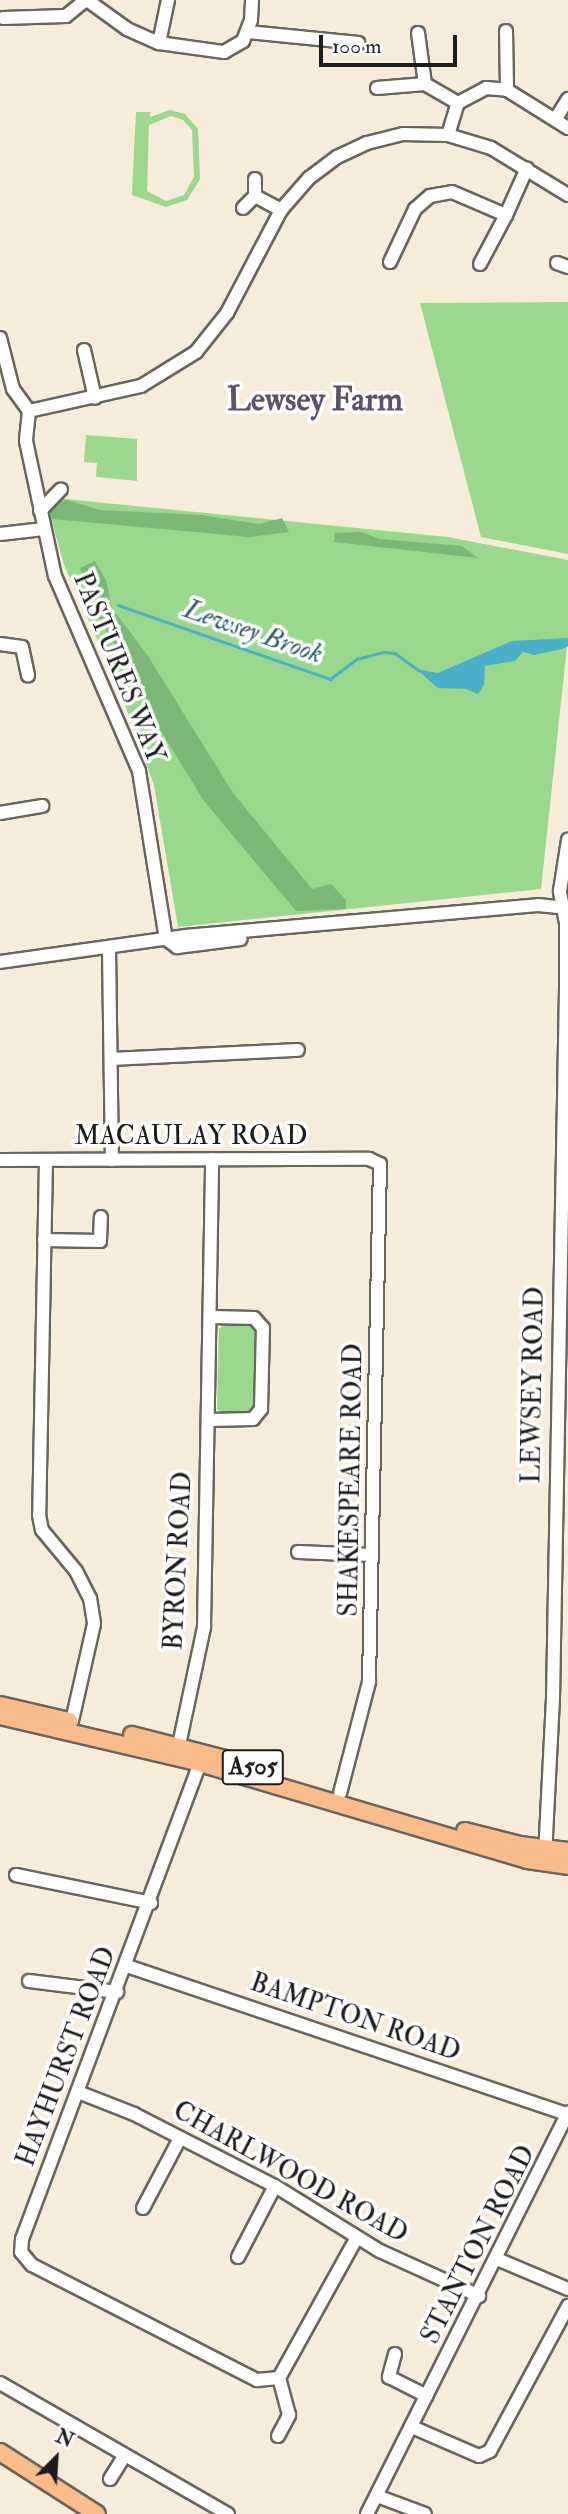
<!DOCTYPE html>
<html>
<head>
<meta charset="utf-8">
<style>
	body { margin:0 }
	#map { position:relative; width:568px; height:2514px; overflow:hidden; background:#f7ecda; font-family:"IM FELL Double Pica",serif }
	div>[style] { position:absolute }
	.green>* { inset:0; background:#9ad88d }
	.forest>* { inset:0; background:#7bb878 }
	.water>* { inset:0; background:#49b0c8 }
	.stream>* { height:2.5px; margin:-1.25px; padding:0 1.25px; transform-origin:1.25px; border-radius:1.25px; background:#49b0c8 }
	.roads { filter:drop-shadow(2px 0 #69655e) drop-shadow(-2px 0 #69655e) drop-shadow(0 2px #69655e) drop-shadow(0 -2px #69655e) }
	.minor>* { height:12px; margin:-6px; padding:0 6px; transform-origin:6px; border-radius:6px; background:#fff }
	.major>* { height:16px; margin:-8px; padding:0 8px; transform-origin:8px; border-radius:8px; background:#f9bc8a }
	span { translate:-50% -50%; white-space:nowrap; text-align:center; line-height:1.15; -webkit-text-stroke:7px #fff; paint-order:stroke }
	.shield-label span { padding:2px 5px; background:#fff; border:2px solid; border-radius:5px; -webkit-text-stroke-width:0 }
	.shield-label { font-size:24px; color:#1c1c1c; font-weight:700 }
	.street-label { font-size:26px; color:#1c1c1c }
	.water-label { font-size:28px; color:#305f69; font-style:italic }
	.district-label { font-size:33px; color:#5b5168; font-weight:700 }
	.north { position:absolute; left:21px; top:2423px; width:70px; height:70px; -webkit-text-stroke:5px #fff; paint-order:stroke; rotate:24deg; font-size:19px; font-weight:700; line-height:28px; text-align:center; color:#1c1c1c }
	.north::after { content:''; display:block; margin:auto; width:24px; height:32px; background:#1c1c1c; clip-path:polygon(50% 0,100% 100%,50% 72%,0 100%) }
	.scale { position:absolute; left:319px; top:35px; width:138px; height:32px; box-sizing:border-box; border:4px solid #1c1c1c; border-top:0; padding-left:9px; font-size:21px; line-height:24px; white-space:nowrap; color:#1c1c1c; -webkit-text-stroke:5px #fff; paint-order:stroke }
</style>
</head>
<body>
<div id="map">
	<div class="green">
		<div style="clip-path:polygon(evenodd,170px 110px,185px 114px,198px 129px,200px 179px,187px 200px,166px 207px,132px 195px,135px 130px,136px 112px,150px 112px,150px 117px,170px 110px,171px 116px,183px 120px,192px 130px,194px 177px,184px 195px,166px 201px,147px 191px,149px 125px,171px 116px)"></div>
		<div style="clip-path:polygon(568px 302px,568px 554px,481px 537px,420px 303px)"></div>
		<div style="clip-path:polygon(86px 435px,137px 439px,137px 481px,96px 477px,97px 463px,84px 462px)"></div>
		<div style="clip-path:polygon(45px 497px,448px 537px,568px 560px,568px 637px,541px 889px,178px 927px,154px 785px,118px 686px,64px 565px)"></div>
		<div style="clip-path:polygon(226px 1323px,249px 1323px,258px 1330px,258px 1406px,251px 1414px,225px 1415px,217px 1409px,219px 1329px)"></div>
	</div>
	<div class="forest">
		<div style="clip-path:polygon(67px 500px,100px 510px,201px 515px,259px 524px,282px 518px,289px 532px,249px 537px,52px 519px,49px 505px)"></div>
		<div style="clip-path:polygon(361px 532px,380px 539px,462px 546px,478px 558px,334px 542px,335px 533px)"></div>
		<div style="clip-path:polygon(95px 561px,106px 580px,112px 608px,148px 656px,233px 793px,312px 889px,331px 884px,346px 900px,346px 909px,296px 911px,204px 801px,143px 702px,136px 681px,96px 613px,80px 568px)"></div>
	</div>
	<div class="water">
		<div style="clip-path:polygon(568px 638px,568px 646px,562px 649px,534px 655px,523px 652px,515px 661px,485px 666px,484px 685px,478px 694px,466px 689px,438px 688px,416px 669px,438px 673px,512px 641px)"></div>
	</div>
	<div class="stream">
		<div style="left:118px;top:605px;width:225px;rotate:19.2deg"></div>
		<div style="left:330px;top:679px;width:34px;rotate:-37deg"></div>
		<div style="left:357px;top:659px;width:27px;rotate:-15deg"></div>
		<div style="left:383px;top:652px;width:12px;rotate:5deg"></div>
		<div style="left:395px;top:653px;width:29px;rotate:36deg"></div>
	</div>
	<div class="roads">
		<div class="minor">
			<div style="left:87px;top:0;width:49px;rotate:35.9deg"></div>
			<div style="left:127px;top:29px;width:35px;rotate:24deg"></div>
			<div style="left:159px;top:43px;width:66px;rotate:7.9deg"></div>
			<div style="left:224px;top:52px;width:22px;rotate:-30deg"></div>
			<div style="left:243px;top:41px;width:22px;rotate:-69deg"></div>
			<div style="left:251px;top:20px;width:20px;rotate:-87deg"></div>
			<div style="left:3px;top:18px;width:63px;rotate:-1.8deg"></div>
			<div style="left:66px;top:16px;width:26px;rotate:-39deg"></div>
			<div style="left:506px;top:31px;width:59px;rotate:89deg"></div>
			<div style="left:248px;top:32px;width:111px;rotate:5.7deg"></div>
			<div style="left:418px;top:33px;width:51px;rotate:82.2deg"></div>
			<div style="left:425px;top:84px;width:38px;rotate:30deg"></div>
			<div style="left:159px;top:43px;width:44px;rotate:-78.2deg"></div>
			<div style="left:377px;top:88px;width:48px;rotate:-4.8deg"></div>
			<div style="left:555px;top:120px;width:25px;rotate:-58deg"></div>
			<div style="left:448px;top:135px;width:34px;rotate:-73deg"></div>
			<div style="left:458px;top:103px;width:32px;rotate:-28deg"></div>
			<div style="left:486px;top:88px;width:21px;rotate:5deg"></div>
			<div style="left:507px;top:90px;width:72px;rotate:31.9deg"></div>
			<div style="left:255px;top:179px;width:17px;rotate:90deg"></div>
			<div style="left:255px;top:196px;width:30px;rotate:28deg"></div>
			<div style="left:243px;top:208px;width:17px;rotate:-45deg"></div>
			<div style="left:390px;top:262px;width:59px;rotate:-64.7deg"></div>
			<div style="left:415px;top:209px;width:20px;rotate:-41deg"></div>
			<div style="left:430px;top:196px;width:22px;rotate:-10deg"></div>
			<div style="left:452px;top:192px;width:59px;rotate:23.1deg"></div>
			<div style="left:506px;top:215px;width:51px;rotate:-65.9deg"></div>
			<div style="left:557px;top:263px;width:12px;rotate:20deg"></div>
			<div style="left:480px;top:264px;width:55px;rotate:-62deg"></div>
			<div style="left:0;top:338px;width:53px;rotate:75.7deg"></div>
			<div style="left:13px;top:389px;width:27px;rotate:54deg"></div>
			<div style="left:84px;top:350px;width:49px;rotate:77.1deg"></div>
			<div style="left:29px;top:411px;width:115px;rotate:-12.6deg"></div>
			<div style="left:141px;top:386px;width:65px;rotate:-31.7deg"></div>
			<div style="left:196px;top:352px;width:50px;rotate:-51.5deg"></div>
			<div style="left:227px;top:313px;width:116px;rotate:-62.3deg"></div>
			<div style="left:281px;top:210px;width:43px;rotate:-48.8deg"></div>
			<div style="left:309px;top:178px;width:35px;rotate:-37deg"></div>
			<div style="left:337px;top:157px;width:33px;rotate:-25deg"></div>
			<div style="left:367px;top:143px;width:37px;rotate:-14deg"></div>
			<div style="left:403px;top:134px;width:45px;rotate:1.3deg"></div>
			<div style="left:448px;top:135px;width:45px;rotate:16.8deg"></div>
			<div style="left:491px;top:148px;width:90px;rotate:31.4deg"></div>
			<div style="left:29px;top:411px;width:30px;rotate:96deg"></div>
			<div style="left:26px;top:441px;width:138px;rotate:77.9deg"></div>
			<div style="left:55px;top:576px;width:212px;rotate:66.7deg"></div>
			<div style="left:139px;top:771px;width:170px;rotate:80.9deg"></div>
			<div style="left:40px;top:511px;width:30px;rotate:-46deg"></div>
			<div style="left:0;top:534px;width:44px;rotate:-6.5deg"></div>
			<div style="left:0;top:644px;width:22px;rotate:8deg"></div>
			<div style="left:22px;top:647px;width:29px;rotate:78deg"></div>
			<div style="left:0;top:813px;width:43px;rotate:-9.5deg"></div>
			<div style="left:166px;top:939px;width:14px;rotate:36deg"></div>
			<div style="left:177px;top:947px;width:64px;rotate:-7.2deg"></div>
			<div style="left:109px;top:949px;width:211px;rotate:89.2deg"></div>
			<div style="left:0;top:962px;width:187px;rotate:-8deg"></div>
			<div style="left:185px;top:936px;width:354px;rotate:-5deg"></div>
			<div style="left:538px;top:905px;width:30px;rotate:6deg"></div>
			<div style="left:112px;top:1059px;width:186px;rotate:-2.8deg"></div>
			<div style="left:0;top:1160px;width:369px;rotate:-0.2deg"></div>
			<div style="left:369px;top:1159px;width:12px;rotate:24deg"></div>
			<div style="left:380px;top:1164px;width:518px;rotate:91.22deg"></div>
			<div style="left:369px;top:1682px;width:115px;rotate:104.6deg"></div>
			<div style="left:46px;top:1160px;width:355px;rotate:91.1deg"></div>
			<div style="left:39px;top:1515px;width:15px;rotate:79deg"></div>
			<div style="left:42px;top:1530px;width:53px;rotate:50.3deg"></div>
			<div style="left:76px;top:1571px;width:30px;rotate:63deg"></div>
			<div style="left:90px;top:1598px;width:26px;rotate:81deg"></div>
			<div style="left:94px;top:1624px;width:99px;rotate:102.8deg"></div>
			<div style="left:44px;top:1240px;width:56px;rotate:1deg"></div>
			<div style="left:100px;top:1241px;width:24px;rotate:-88deg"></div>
			<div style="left:209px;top:1420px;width:44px;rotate:-1.3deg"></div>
			<div style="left:253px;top:1419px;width:13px;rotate:-51deg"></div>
			<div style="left:261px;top:1409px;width:81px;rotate:-88.6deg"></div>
			<div style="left:263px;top:1328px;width:13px;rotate:-132deg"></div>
			<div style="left:254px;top:1318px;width:43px;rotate:-178.7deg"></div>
			<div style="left:298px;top:1552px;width:74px;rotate:2.3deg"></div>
			<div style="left:179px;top:1745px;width:121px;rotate:-78deg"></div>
			<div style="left:204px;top:1627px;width:468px;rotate:-89deg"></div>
			<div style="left:200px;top:1763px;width:508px;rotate:110.5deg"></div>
			<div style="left:22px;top:2239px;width:13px;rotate:94deg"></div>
			<div style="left:21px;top:2252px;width:17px;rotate:50deg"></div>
			<div style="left:32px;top:2265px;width:253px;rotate:27.1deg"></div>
			<div style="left:257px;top:2380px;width:22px;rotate:-5deg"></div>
			<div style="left:279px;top:2378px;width:161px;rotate:-61deg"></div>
			<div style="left:545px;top:1856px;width:158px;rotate:-87.1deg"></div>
			<div style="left:553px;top:1698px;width:710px;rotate:-88.95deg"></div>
			<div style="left:566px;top:988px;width:65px;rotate:-90deg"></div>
			<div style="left:566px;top:923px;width:33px;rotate:-101deg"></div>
			<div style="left:560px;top:891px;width:52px;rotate:-81.1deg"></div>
			<div style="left:16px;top:1875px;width:138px;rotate:11.7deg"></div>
			<div style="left:127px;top:1966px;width:465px;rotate:18.6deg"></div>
			<div style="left:29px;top:1981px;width:89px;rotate:7.1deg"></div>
			<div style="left:78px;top:2092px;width:60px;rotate:21.4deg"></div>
			<div style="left:134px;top:2114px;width:158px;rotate:27.1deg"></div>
			<div style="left:275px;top:2186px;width:123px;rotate:31.8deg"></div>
			<div style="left:380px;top:2251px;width:109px;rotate:24.4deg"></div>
			<div style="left:143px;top:2208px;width:79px;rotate:-62.1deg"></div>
			<div style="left:238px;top:2257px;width:80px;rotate:-62.5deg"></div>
			<div style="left:497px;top:2259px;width:77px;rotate:22.9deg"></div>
			<div style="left:395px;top:2354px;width:24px;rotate:105deg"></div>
			<div style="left:389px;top:2377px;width:42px;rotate:26.6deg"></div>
			<div style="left:0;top:2383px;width:263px;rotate:29.9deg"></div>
			<div style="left:412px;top:2427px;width:73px;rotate:23.4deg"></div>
			<div style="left:479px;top:2456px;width:12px;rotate:-24deg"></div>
			<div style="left:490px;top:2451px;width:165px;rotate:-61.7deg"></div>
			<div style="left:278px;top:2436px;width:24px;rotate:-62deg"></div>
			<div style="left:289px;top:2415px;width:38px;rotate:-105deg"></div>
			<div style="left:110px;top:2479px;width:28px;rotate:-58deg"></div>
			<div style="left:377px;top:2496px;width:51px;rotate:20.6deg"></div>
			<div style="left:367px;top:2514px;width:449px;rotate:-63.4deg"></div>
		</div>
		<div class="major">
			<div style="left:0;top:1705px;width:71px;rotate:13.1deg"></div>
			<div style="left:0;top:1716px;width:205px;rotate:13.2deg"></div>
			<div style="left:200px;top:1763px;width:341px;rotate:16.5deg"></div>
			<div style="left:527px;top:1860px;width:41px;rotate:8.3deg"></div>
			<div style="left:132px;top:1735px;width:100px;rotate:14.5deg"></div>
			<div style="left:465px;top:1831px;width:57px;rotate:14.3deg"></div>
			<div style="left:520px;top:1845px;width:48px;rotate:7.1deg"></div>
			<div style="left:0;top:2452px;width:115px;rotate:32.6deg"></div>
		</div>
	</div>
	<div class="shield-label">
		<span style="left:253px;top:1767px">A505</span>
	</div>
	<div class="street-label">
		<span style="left:118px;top:668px;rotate:68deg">PASTURES WAY</span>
		<span style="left:191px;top:1137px">MACAULAY ROAD</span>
		<span style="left:534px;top:1385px;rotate:-89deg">LEWSEY ROAD</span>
		<span style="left:352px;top:1480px;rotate:-89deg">SHAKESPEARE ROAD</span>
		<span style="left:179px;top:1561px;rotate:-87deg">BYRON ROAD</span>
		<span style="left:355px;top:2018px;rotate:19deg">BAMPTON ROAD</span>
		<span style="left:67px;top:2057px;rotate:-69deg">HAYHURST ROAD</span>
		<span style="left:290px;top:2173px;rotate:29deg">CHARLWOOD ROAD</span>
		<span style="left:479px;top:2245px;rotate:-63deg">STANTON ROAD</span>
	</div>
	<div class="water-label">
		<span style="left:253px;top:632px;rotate:19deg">Lewsey Brook</span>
	</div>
	<div class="district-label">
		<span style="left:315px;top:400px">Lewsey Farm</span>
	</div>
	<div class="north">N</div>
	<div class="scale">100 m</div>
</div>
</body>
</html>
